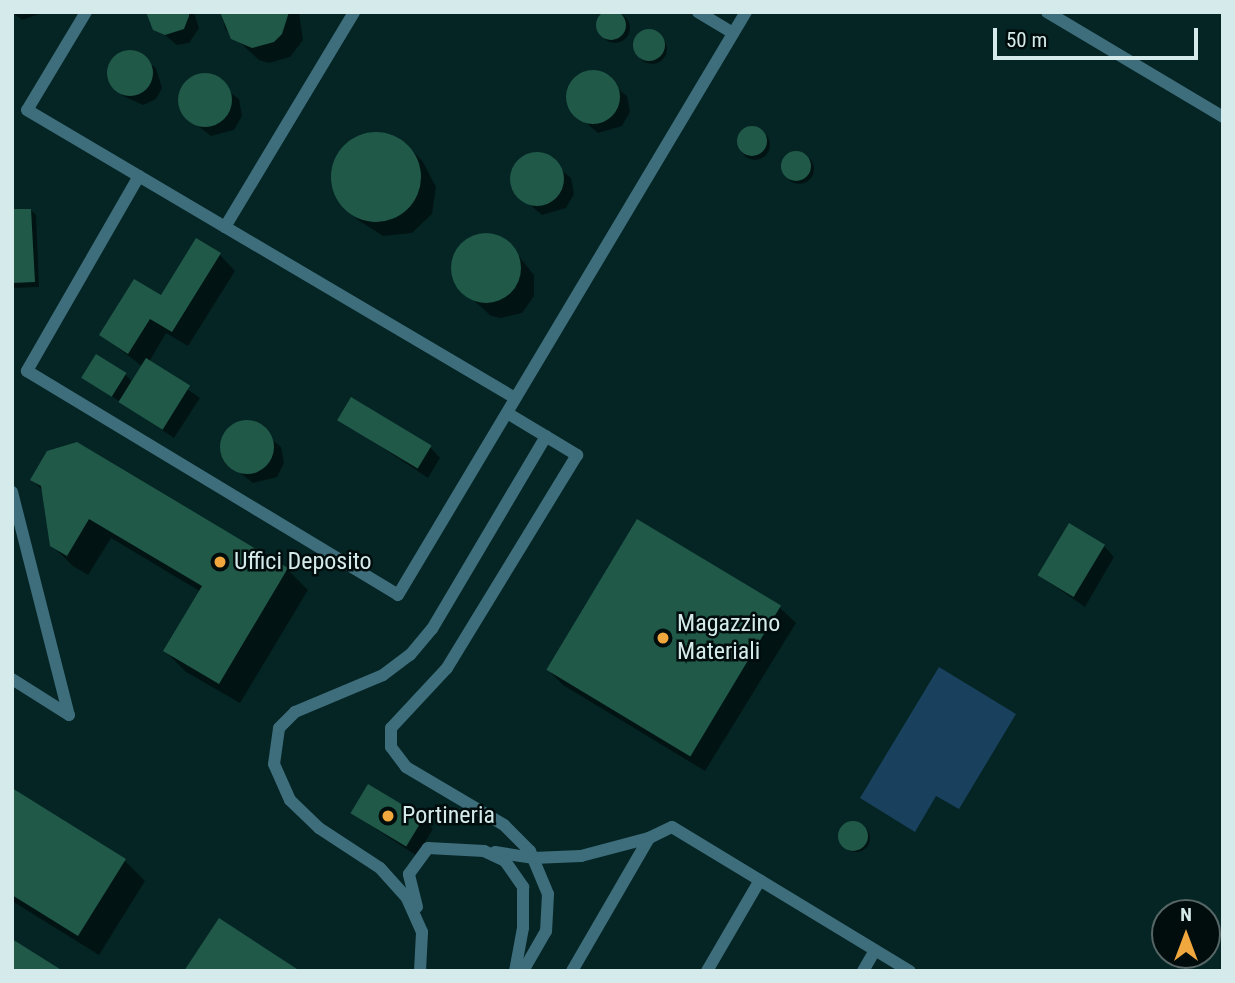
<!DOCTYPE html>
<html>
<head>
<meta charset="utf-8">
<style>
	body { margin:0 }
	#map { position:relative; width:1235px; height:983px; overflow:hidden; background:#052525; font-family:"Roboto Condensed",sans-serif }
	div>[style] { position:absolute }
	.water>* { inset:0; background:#19405c }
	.shadow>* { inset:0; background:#0007 }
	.round { border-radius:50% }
	.building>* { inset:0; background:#205948; transform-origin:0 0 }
	.service>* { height:12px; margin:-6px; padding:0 6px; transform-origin:6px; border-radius:6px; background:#3e6e7c }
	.dots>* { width:19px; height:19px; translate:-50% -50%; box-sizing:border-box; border:4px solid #010c0c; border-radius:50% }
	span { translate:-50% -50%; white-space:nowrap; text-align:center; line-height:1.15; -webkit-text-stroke:5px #010c0c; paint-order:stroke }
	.poi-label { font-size:24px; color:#d5eaea }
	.left { translate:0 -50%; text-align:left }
	.frame { position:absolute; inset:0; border:14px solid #d5eaea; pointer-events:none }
	.north { position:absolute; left:1151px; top:899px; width:70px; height:70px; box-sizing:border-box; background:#010c0c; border:2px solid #566565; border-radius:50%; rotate:0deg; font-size:19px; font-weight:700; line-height:28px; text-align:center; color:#d5eaea }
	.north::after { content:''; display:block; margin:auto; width:24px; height:32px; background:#efa73e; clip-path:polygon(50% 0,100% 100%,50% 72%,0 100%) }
	.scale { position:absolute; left:993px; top:28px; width:205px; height:32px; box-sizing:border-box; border:4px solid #d5eaea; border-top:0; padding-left:9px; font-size:21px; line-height:24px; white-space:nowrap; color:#d5eaea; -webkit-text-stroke:5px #010c0c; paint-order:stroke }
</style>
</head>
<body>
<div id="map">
	<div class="water">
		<div style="clip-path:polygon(939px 667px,1016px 714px,959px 809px,936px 796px,915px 832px,860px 798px)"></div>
	</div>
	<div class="shadow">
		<div style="clip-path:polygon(12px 12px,45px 12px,22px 20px)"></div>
		<div style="clip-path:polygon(150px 12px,194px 12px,199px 28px,189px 43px,177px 45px,150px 23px)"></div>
		<div style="clip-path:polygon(222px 12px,299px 12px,303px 40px,290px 57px,269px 63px,259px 60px,225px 29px)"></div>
		<div class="round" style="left:600px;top:13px;width:30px;height:30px"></div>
		<div class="round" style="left:637px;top:34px;width:30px;height:30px"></div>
		<div style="clip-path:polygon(132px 51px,156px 68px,162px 88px,156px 99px,143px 105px,123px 96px,112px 85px,108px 71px,114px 59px)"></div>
		<div style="clip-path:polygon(596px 71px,627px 96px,630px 112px,622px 126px,598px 133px,573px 112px,568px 96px,574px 80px)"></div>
		<div style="clip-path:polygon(206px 74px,239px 99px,242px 116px,234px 130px,211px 136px,185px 116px,180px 92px,190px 79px)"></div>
		<div class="round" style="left:740px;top:130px;width:30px;height:30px"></div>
		<div style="clip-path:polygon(382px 133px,407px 145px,423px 162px,436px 187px,432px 214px,412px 233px,383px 236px,358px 220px,341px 204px,332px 176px,342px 149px,368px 134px)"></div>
		<div style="clip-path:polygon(540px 153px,571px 178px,574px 194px,566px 208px,542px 215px,517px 194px,512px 178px,518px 162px)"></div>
		<div class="round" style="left:784px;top:154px;width:30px;height:30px"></div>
		<div style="clip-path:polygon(31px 210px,36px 215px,39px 287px,12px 288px,12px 211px)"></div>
		<div style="clip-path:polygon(485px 235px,513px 249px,534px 275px,534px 296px,522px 313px,501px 318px,491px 316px,457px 285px,454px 263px,464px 244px)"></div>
		<div style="clip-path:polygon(220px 255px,235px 271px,188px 346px,166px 333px,149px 362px,200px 398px,174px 438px,83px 377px,125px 374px,133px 383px,143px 367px,101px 335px)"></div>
		<div style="clip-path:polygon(339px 419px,430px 447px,440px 458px,428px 478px)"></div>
		<div style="clip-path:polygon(250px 422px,281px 447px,284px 463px,277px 477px,253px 483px,227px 463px,222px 447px,234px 425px)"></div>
		<div style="clip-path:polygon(32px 480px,287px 569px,308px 590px,240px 703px,186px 672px,165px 651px,201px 592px,111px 538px,88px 575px,73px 566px,51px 545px,43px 491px)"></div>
		<div style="clip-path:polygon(1104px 546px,1114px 557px,1085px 607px,1040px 576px)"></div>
		<div style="clip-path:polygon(780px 608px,796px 623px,705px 771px,563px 685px,547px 669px)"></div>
		<div style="clip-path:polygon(12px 790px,125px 861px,145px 881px,99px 955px,12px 901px)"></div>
		<div style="clip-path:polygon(353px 814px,423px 818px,433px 829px,417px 856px)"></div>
		<div class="round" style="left:842px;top:824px;width:28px;height:28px"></div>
	</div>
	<div class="building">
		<div class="round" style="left:596px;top:10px;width:30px;height:30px"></div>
		<div style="clip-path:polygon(146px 12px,189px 12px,189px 16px,184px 29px,165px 35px,153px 30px)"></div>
		<div style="clip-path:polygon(220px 12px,289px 12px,282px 34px,274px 42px,252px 48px,231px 39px)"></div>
		<div class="round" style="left:633px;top:29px;width:32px;height:32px"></div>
		<div class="round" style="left:107px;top:50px;width:46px;height:46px"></div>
		<div class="round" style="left:566px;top:70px;width:54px;height:54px"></div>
		<div class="round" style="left:178px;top:73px;width:54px;height:54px"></div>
		<div class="round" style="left:737px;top:126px;width:30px;height:30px"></div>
		<div class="round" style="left:331px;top:132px;width:90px;height:90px"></div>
		<div class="round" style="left:781px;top:151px;width:30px;height:30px"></div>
		<div class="round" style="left:510px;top:152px;width:54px;height:54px"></div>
		<div style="clip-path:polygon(12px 209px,31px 209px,35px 282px,12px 283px)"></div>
		<div class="round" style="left:451px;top:233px;width:70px;height:70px"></div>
		<div style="clip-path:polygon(196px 238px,221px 253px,172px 332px,150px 319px,128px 354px,99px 335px,134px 279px,161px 295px)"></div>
		<div style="left:96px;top:354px;width:36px;height:28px;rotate:32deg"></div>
		<div style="left:146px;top:358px;width:52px;height:52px;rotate:32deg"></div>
		<div style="left:351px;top:397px;width:94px;height:27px;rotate:31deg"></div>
		<div class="round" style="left:220px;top:420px;width:54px;height:54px"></div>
		<div style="clip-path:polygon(77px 442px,288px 568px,219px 684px,163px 651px,202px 586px,89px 519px,67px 556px,50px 546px,41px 486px,30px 480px,47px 451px)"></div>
		<div style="left:637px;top:519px;width:168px;height:176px;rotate:31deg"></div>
		<div style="left:1069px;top:523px;width:42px;height:61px;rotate:31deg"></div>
		<div style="left:368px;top:784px;width:65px;height:34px;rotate:31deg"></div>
		<div style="clip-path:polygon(12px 788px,126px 859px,78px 936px,12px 895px)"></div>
		<div class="round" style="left:838px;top:821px;width:30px;height:30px"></div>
		<div style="clip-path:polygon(219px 918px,300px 971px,184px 971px)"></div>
		<div style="clip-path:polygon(12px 939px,63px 971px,12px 971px)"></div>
	</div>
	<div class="service">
		<div style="left:86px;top:12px;width:114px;rotate:121deg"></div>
		<div style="left:27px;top:110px;width:567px;rotate:30.55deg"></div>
		<div style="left:698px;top:12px;width:41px;rotate:31deg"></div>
		<div style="left:1047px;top:12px;width:205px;rotate:30.8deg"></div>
		<div style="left:139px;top:176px;width:225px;rotate:119.9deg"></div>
		<div style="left:27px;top:371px;width:433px;rotate:31.1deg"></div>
		<div style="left:398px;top:595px;width:679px;rotate:-59.17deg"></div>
		<div style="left:225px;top:227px;width:251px;rotate:-59deg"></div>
		<div style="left:507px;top:413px;width:82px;rotate:31deg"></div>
		<div style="left:577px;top:455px;width:250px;rotate:121.4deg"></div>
		<div style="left:447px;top:668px;width:82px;rotate:133deg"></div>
		<div style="left:391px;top:728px;width:19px;rotate:90deg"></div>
		<div style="left:391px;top:747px;width:25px;rotate:53deg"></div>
		<div style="left:406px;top:767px;width:114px;rotate:30.6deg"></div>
		<div style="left:504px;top:825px;width:37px;rotate:45deg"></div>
		<div style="left:530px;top:851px;width:47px;rotate:67.3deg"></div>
		<div style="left:548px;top:894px;width:37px;rotate:93deg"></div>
		<div style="left:546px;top:931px;width:46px;rotate:119.9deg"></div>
		<div style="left:12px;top:492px;width:230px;rotate:75.7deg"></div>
		<div style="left:69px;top:715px;width:67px;rotate:-147.7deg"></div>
		<div style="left:495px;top:852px;width:38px;rotate:9deg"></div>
		<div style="left:533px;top:858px;width:48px;rotate:-2.4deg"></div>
		<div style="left:581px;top:856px;width:70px;rotate:-14.8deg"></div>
		<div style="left:417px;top:907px;width:34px;rotate:-104deg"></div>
		<div style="left:409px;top:874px;width:32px;rotate:-54deg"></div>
		<div style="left:428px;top:848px;width:56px;rotate:3.1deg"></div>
		<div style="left:484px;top:851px;width:23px;rotate:25deg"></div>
		<div style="left:505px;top:861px;width:32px;rotate:55deg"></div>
		<div style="left:523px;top:887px;width:41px;rotate:90deg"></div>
		<div style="left:523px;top:928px;width:44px;rotate:100.5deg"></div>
		<div style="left:420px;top:971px;width:39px;rotate:-87deg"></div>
		<div style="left:422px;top:932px;width:37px;rotate:-114deg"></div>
		<div style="left:407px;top:898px;width:40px;rotate:-132deg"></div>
		<div style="left:380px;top:868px;width:73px;rotate:-146.7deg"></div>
		<div style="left:319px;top:828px;width:40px;rotate:-136deg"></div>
		<div style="left:290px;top:800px;width:39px;rotate:-114deg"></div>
		<div style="left:274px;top:764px;width:36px;rotate:-82deg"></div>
		<div style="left:279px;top:728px;width:23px;rotate:-45deg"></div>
		<div style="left:295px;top:712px;width:95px;rotate:-22.8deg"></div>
		<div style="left:383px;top:675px;width:34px;rotate:-37deg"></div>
		<div style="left:410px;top:655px;width:34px;rotate:-50deg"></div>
		<div style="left:432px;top:629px;width:224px;rotate:-59.4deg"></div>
		<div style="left:572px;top:971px;width:154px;rotate:-59.9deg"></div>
		<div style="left:649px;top:838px;width:25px;rotate:-26deg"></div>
		<div style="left:672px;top:827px;width:278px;rotate:31.2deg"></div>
		<div style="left:707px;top:971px;width:105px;rotate:-59.8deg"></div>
		<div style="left:863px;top:971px;width:24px;rotate:-60deg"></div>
	</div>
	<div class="dots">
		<div style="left:220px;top:562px;background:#efa73e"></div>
		<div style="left:663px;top:638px;background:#efa73e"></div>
		<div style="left:388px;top:816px;background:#efa73e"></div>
	</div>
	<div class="poi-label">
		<span class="left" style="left:234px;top:562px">Uffici Deposito</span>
		<span class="left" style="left:677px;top:638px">Magazzino<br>Materiali</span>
		<span class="left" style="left:402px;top:816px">Portineria</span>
	</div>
	<div class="frame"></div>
	<div class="north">N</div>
	<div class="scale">50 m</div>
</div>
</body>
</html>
